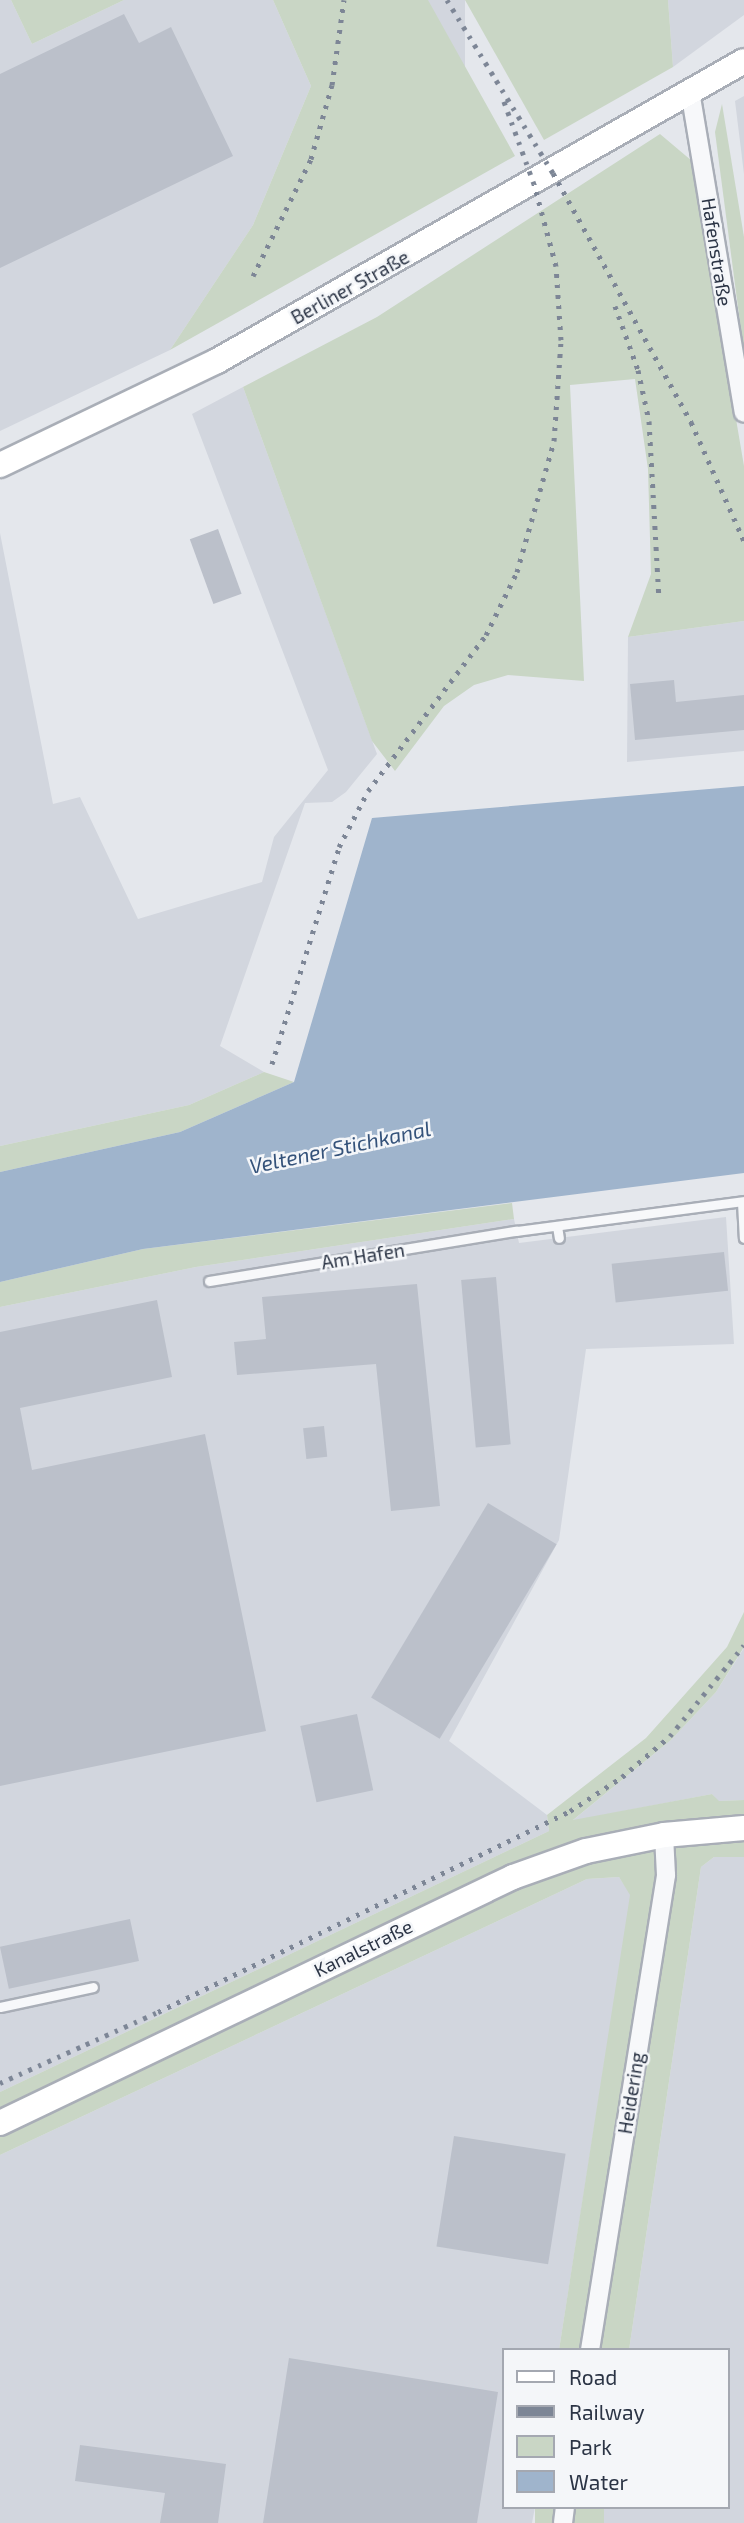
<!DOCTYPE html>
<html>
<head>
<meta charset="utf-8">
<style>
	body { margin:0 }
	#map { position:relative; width:744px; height:2523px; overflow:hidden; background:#e4e7ec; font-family:"Exo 2",sans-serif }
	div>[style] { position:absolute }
	.built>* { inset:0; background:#d2d6de; transform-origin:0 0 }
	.green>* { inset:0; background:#c9d6c5; transform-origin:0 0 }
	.water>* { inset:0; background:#9fb4cc }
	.building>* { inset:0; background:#bbc0ca; transform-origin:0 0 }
	.roads { filter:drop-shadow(2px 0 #a9aeb7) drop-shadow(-2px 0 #a9aeb7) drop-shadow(0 2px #a9aeb7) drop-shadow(0 -2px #a9aeb7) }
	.lane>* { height:9px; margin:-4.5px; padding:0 4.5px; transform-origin:4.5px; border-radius:4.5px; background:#f7f8fa }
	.street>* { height:18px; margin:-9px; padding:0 9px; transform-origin:9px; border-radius:9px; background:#f7f8fa }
	.secondary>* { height:24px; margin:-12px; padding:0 12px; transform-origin:12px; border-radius:12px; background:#fff }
	.rail>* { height:5px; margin-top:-2.5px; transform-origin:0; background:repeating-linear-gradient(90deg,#7d8696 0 3.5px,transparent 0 10.5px) }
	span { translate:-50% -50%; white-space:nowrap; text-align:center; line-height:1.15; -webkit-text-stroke:5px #f4f6f9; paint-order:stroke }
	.street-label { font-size:19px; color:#2b3445 }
	.water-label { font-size:21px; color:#34527a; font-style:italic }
	.legend { position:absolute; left:502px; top:2348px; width:228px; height:161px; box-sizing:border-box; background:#f4f6f9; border:2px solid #a4a8b1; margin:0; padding:9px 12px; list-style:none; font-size:21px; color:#2b3445 }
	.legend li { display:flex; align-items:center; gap:14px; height:35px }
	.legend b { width:35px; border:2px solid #a4a8b1 }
</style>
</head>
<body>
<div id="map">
	<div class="built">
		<div style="clip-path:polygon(0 0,11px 0,32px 44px,124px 0,273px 0,311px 86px,253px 225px,170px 350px,0 431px)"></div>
		<div style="left:428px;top:0;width:37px;height:179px"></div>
		<div style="clip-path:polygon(668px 0,744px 0,744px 15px,673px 67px)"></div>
		<div style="clip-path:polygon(744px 96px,744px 174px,735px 101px)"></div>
		<div style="clip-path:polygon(243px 387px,377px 754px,346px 792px,332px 802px,305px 803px,220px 1046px,264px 1072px,189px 1105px,0 1146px,0 533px,53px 804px,80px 797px,138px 919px,262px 882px,274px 837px,328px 770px,192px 414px)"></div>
		<div style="clip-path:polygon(744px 621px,744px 751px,627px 762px,628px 637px)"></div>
		<div style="clip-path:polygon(726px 1217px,734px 1344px,586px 1349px,559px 1540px,449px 1741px,547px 1815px,549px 1831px,0 2092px,0 1307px,196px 1267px,514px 1219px,519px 1243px)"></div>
		<div style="clip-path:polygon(744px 1648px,744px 1800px,718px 1801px,712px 1794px,572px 1821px,671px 1740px,716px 1692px)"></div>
		<div style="clip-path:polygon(714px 1857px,744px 1857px,744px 2523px,602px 2523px,604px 2507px,728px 2507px,728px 2350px,629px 2350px,701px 1867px)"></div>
		<div style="clip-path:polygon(619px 1877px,631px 1895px,559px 2350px,504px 2350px,504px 2507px,535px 2507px,532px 2523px,0 2523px,0 2155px,587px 1879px)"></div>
	</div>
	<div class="green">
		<div style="clip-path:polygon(11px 0,124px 0,32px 44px)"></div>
		<div style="clip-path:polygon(273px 0,428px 0,515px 156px,170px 350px,253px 225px,311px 86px)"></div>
		<div style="clip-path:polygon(465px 0,668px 0,673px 67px,544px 140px)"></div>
		<div style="clip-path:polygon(722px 104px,744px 237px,744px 353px,715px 132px)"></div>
		<div style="clip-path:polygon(660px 134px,692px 161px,744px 466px,744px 621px,628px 637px,651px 574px,648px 469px,635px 379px,570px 385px,584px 681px,508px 675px,474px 685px,444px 706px,395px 771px,372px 741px,243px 387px,377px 317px)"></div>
		<div style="clip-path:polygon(264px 1072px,294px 1082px,180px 1132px,0 1172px,0 1146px,189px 1105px)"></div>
		<div style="clip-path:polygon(512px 1203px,514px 1219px,196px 1267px,0 1307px,0 1282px,143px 1249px)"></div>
		<div style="clip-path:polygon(744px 1612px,744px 1647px,716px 1692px,671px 1740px,573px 1820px,712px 1794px,719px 1801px,744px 1800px,744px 1857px,714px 1857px,701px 1867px,629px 2350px,559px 2350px,630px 1895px,619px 1877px,587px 1879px,0 2155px,0 2092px,549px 1831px,547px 1815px,646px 1738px,727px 1647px)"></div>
		<div style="left:535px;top:2507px;width:69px;height:16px"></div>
	</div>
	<div class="water">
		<div style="clip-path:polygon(744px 786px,744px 1173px,143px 1249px,0 1282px,0 1172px,180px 1132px,294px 1082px,372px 818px)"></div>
	</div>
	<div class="building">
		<div style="clip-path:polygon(124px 14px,139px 43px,171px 27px,233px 156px,0 268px,0 74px)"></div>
		<div style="left:218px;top:529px;width:69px;height:30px;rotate:70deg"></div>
		<div style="clip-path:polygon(674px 680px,676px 702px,744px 695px,744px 730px,635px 740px,630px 684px)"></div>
		<div style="left:724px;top:1252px;width:39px;height:113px;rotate:84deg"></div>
		<div style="left:496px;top:1277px;width:168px;height:35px;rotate:85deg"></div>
		<div style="clip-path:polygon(417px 1284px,440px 1506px,391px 1511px,376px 1364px,237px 1375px,234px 1342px,266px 1339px,262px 1297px)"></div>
		<div style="clip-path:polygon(157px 1300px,172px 1377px,20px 1408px,32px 1470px,205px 1434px,266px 1731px,0 1786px,0 1332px)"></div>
		<div style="left:324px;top:1426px;width:31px;height:21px;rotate:84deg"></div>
		<div style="left:488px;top:1503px;width:80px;height:227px;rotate:31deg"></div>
		<div style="left:357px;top:1714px;width:78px;height:58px;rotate:78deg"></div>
		<div style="left:130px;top:1919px;width:43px;height:133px;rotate:78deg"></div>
		<div style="left:454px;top:2136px;width:113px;height:112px;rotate:9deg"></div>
		<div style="clip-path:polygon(289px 2358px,498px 2392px,477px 2523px,263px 2523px)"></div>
		<div style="clip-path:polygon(80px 2445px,226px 2464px,218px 2523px,160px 2523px,165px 2493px,75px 2481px)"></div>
	</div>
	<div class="roads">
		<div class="lane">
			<div style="left:742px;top:1202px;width:36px;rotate:87deg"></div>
			<div style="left:557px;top:1226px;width:12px;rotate:81deg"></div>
			<div style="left:209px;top:1281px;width:311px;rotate:-9.3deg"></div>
			<div style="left:516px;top:1231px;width:230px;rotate:-7.5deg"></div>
			<div style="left:0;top:2007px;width:95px;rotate:-12.1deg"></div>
		</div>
		<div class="street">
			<div style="left:690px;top:91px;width:326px;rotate:80.5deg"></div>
			<div style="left:590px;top:2350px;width:481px;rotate:-80.9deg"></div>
			<div style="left:666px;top:1875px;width:40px;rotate:-92.9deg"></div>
			<div style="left:563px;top:2523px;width:16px;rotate:-83deg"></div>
		</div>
		<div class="secondary">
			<div style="left:0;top:465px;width:241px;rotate:-25.6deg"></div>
			<div style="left:217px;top:361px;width:606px;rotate:-29.65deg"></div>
			<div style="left:0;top:2123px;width:569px;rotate:-25.62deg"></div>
			<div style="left:513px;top:1877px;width:77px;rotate:-19.6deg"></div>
			<div style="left:586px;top:1851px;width:80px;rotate:-11.6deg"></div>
			<div style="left:664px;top:1835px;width:80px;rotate:-5deg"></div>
		</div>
	</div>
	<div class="rail">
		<div style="left:447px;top:0;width:203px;rotate:58.5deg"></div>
		<div style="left:553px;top:173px;width:285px;rotate:61deg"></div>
		<div style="left:691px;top:422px;width:130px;rotate:66deg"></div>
		<div style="left:253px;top:276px;width:131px;rotate:-63.6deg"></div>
		<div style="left:311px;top:159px;width:77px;rotate:-74.2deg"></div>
		<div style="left:332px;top:85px;width:86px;rotate:-82deg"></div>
		<div style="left:615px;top:306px;width:68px;rotate:70.2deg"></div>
		<div style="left:638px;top:370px;width:52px;rotate:77.8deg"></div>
		<div style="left:649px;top:421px;width:177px;rotate:86.8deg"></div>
		<div style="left:272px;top:1064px;width:227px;rotate:-72.8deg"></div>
		<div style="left:339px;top:847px;width:63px;rotate:-62.6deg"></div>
		<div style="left:368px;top:791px;width:196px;rotate:-52.9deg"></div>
		<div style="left:486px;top:635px;width:70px;rotate:-63.8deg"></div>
		<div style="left:517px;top:572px;width:136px;rotate:-74.2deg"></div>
		<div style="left:554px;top:441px;width:101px;rotate:-86deg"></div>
		<div style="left:561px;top:340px;width:74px;rotate:-93.9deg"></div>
		<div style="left:556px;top:266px;width:85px;rotate:-105deg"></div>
		<div style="left:534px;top:184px;width:94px;rotate:-110deg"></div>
		<div style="left:0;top:2083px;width:173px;rotate:-24.2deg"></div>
		<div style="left:158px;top:2012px;width:458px;rotate:-26deg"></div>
		<div style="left:570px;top:1811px;width:62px;rotate:-33.2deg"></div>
		<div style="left:622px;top:1777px;width:63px;rotate:-40.5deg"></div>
		<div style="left:670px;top:1736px;width:117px;rotate:-50.9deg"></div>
	</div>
	<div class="street-label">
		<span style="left:717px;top:252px;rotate:81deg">Hafenstraße</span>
		<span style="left:350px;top:287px;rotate:-29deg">Berliner Straße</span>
		<span style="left:363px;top:1256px;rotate:-9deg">Am Hafen</span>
		<span style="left:363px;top:1948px;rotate:-26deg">Kanalstraße</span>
		<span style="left:631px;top:2093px;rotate:-81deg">Heidering</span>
	</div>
	<div class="water-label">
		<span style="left:340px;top:1147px;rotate:-12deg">Veltener Stichkanal</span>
	</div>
	<ul class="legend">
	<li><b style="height:9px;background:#fff"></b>Road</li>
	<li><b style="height:9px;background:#7d8696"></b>Railway</li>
	<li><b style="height:19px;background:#c9d6c5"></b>Park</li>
	<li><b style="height:19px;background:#9fb4cc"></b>Water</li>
	</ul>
</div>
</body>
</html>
